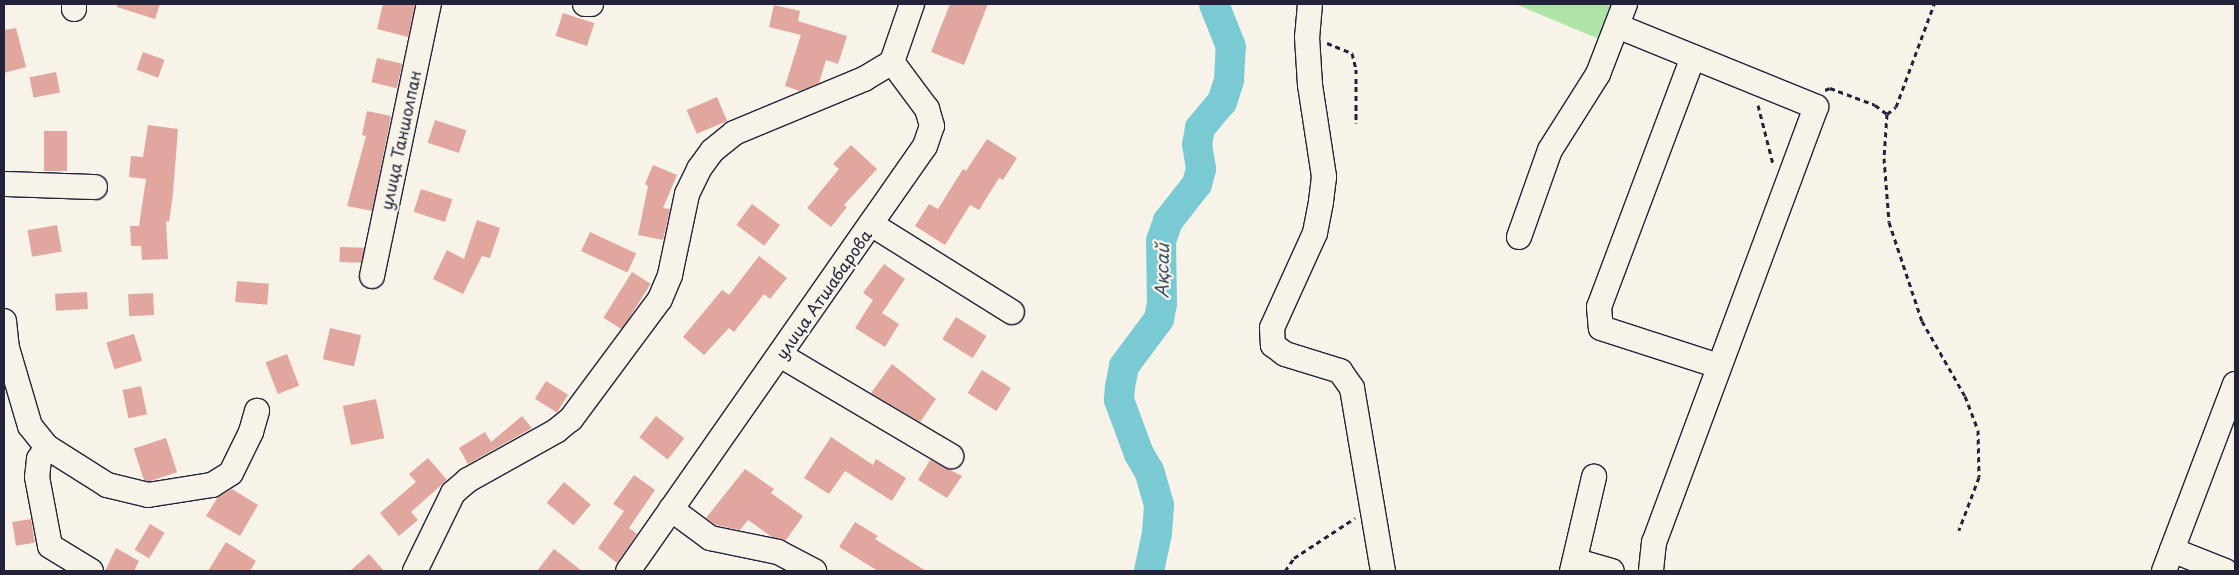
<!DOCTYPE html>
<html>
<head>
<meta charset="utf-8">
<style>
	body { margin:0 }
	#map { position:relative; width:2239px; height:575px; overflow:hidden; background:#f7f3e8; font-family:"Playpen Sans",sans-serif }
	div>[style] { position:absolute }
	.green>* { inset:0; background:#ade5a9 }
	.river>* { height:30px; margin:-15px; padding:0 15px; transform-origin:15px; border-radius:15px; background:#79cad3 }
	.building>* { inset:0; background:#e1a79f; transform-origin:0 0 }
	.path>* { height:3px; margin-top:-1.5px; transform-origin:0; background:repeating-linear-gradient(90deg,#22223b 0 5px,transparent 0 9px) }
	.roads { filter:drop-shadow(1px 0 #22223b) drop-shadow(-1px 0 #22223b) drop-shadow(0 1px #22223b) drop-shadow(0 -1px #22223b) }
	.minor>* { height:24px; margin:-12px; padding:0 12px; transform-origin:12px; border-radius:12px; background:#f7f3e8 }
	span { translate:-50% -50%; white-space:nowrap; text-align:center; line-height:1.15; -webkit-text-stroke:4.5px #f7f3e8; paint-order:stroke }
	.street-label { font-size:16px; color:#22223b }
	.water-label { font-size:18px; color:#3c5469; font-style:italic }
	.frame { position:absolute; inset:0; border:5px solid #22223b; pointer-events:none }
</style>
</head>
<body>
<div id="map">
	<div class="green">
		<div style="clip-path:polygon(1515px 4px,1613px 4px,1599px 39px)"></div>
	</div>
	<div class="river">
		<div style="left:1149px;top:571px;width:38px;rotate:-78deg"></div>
		<div style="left:1157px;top:534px;width:29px;rotate:-86deg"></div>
		<div style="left:1159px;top:505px;width:35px;rotate:-106deg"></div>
		<div style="left:1149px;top:471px;width:20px;rotate:-120deg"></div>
		<div style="left:1139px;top:454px;width:58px;rotate:-110.3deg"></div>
		<div style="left:1119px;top:400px;width:13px;rotate:-86deg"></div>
		<div style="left:1120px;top:387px;width:21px;rotate:-79deg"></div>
		<div style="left:1124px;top:366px;width:59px;rotate:-53.3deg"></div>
		<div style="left:1159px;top:319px;width:15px;rotate:-79deg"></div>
		<div style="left:1162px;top:304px;width:63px;rotate:-90.9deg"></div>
		<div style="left:1161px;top:241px;width:21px;rotate:-71deg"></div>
		<div style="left:1168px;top:221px;width:47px;rotate:-51.9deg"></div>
		<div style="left:1197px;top:184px;width:16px;rotate:-75deg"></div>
		<div style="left:1201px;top:169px;width:24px;rotate:-99deg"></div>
		<div style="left:1197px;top:145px;width:17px;rotate:-80deg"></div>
		<div style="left:1200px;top:128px;width:34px;rotate:-50deg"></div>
		<div style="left:1222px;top:102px;width:23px;rotate:-72deg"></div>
		<div style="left:1229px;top:80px;width:33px;rotate:-87deg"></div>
		<div style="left:1231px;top:47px;width:46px;rotate:-111.6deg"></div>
	</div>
	<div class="building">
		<div style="clip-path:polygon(117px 4px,160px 4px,155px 19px,117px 7px)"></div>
		<div style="clip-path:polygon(383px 4px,415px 4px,408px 37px,377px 29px)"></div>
		<div style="clip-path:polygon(950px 4px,988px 4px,964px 65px,931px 52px)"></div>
		<div style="clip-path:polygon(774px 5px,800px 11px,798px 21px,847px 36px,838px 64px,826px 60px,819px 83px,800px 91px,785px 86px,801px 35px,769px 27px)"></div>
		<div style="left:563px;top:13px;width:33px;height:24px;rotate:18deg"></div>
		<div style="clip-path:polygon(16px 28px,26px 67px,4px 73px,4px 30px)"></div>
		<div style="left:143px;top:52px;width:23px;height:19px;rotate:20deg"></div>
		<div style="left:377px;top:58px;width:26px;height:25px;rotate:13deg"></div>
		<div style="left:56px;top:72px;width:21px;height:27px;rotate:79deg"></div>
		<div style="left:717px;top:97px;width:26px;height:33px;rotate:67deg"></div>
		<div style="clip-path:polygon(367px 111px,391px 116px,372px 211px,347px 206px,366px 136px,362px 135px)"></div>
		<div style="left:435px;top:120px;width:33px;height:24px;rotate:18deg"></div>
		<div style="clip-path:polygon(148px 125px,178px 129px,173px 194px,169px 222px,166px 221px,168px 259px,142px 260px,141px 246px,131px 246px,130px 226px,139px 226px,146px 179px,129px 177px,131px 156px,143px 157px)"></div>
		<div style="left:44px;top:131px;width:23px;height:40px"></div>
		<div style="clip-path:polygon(987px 139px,1017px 158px,1003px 180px,999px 178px,979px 210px,970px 205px,945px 245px,915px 226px,929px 204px,938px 209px,963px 169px,966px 171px)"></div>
		<div style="clip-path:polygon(851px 145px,877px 169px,844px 205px,847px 207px,831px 227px,807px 208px,839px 169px,833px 164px)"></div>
		<div style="clip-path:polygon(653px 165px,677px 175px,663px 208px,670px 209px,663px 240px,638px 235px,648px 186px,645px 184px)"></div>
		<div style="left:421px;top:189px;width:33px;height:24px;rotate:18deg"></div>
		<div style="left:752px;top:204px;width:35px;height:26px;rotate:37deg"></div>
		<div style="clip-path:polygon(477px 220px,500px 228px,490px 258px,482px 256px,463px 294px,433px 279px,447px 250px,464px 259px)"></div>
		<div style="left:57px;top:225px;width:27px;height:30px;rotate:80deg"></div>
		<div style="left:590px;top:232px;width:51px;height:21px;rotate:25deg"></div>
		<div style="left:340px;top:247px;width:24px;height:15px;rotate:2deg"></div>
		<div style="clip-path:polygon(759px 256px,787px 278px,770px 299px,764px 294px,734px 332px,729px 328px,704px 355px,683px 337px,722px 290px,729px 295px)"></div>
		<div style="clip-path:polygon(884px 264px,905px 279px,882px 313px,899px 324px,885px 347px,855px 328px,873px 300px,863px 293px)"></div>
		<div style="left:632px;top:272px;width:22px;height:54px;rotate:32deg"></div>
		<div style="left:237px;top:281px;width:32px;height:21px;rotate:5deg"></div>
		<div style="left:87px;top:292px;width:17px;height:32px;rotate:87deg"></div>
		<div style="left:153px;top:293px;width:22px;height:25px;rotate:87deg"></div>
		<div style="left:956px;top:317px;width:36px;height:26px;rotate:32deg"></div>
		<div style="left:330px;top:328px;width:32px;height:32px;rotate:13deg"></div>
		<div style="left:134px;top:334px;width:28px;height:29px;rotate:73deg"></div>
		<div style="left:287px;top:354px;width:34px;height:23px;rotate:69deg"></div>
		<div style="clip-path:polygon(892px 364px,936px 399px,920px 422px,871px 393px)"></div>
		<div style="left:982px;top:370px;width:34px;height:27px;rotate:32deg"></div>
		<div style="left:546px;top:381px;width:26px;height:21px;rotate:32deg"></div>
		<div style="left:141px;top:386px;width:29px;height:19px;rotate:78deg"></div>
		<div style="left:376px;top:399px;width:40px;height:34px;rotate:78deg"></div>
		<div style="clip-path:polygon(522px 416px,532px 428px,468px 464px,459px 448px,485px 432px,491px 442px)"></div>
		<div style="left:656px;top:416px;width:36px;height:27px;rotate:38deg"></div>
		<div style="clip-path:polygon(831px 437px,873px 465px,876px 459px,906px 478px,892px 501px,845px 471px,829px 494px,804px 478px)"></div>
		<div style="left:166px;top:438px;width:36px;height:34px;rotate:72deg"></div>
		<div style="clip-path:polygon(428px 458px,447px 480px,411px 512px,418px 520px,399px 536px,380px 513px,416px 482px,409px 474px)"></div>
		<div style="clip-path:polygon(930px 460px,962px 476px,947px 498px,918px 480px)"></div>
		<div style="clip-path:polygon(745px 469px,774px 489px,771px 493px,803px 516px,786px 540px,772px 537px,748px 520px,740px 530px,716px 525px,706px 518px)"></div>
		<div style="clip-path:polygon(634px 475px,655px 490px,629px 528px,637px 534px,617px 563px,598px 548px,624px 511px,613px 504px)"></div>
		<div style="left:564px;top:482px;width:35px;height:27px;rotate:40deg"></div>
		<div style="clip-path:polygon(232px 489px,258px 505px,240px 536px,206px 516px,218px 497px)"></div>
		<div style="left:31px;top:519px;width:24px;height:19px;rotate:81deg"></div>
		<div style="clip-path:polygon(855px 522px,878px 536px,875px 539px,926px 571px,878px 571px,839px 547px)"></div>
		<div style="left:150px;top:524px;width:17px;height:30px;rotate:31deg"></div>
		<div style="clip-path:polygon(226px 542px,256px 561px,250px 571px,208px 571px)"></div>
		<div style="clip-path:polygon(116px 548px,139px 561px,134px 571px,105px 571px)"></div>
		<div style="clip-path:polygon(554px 549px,582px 571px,537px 571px)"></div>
		<div style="clip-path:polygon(369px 554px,384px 571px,350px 571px)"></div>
	</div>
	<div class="path">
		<div style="left:1327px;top:43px;width:27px;rotate:22deg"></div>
		<div style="left:1352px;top:53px;width:16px;rotate:76deg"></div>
		<div style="left:1356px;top:69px;width:54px;rotate:90deg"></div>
		<div style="left:1825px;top:90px;width:5px;rotate:-22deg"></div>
		<div style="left:1830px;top:88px;width:48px;rotate:20.7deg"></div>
		<div style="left:1875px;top:105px;width:15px;rotate:37deg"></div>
		<div style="left:1887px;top:114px;width:44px;rotate:93.9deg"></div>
		<div style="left:1884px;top:158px;width:64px;rotate:85.5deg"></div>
		<div style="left:1889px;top:222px;width:104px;rotate:71.6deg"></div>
		<div style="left:1922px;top:321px;width:86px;rotate:60.2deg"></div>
		<div style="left:1965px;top:396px;width:36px;rotate:69deg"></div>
		<div style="left:1978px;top:430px;width:47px;rotate:88.8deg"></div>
		<div style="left:1979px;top:477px;width:57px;rotate:110.7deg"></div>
		<div style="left:1758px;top:105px;width:61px;rotate:75.7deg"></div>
		<div style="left:1887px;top:114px;width:11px;rotate:-38deg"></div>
		<div style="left:1896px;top:107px;width:110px;rotate:-69.7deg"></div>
		<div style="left:1285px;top:571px;width:16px;rotate:-55deg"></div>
		<div style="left:1294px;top:558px;width:73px;rotate:-33.3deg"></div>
	</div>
	<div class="roads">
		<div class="minor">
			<div style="left:74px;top:4px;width:5px;rotate:90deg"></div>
			<div style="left:585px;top:4px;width:6px"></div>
			<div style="left:1310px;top:4px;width:33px;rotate:95deg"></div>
			<div style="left:1307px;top:37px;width:48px;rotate:86.4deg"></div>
			<div style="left:1310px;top:85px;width:93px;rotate:81.3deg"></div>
			<div style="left:1324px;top:177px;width:25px;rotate:97deg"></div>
			<div style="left:1321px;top:202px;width:32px;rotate:101deg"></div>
			<div style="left:1315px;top:233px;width:104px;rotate:114.4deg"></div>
			<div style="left:1272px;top:328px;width:17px;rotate:87deg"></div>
			<div style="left:1273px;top:345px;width:15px;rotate:37deg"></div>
			<div style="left:1285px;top:354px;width:58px;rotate:17.2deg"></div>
			<div style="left:1340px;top:371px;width:21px;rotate:55deg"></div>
			<div style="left:1352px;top:388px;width:186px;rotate:80.4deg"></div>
			<div style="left:1617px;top:26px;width:215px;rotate:22.1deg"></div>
			<div style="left:1816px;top:107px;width:464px;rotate:110.4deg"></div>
			<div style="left:1654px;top:542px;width:29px;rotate:96deg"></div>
			<div style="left:1693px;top:57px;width:267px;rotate:110.6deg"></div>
			<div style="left:1599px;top:307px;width:21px;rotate:85deg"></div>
			<div style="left:1601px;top:328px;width:124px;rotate:17.9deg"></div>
			<div style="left:4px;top:184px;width:91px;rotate:1.9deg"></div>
			<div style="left:871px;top:224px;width:166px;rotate:32deg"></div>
			<div style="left:1519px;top:237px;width:92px;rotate:-70.4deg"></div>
			<div style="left:1550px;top:150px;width:90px;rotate:-57.7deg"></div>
			<div style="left:1598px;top:74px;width:75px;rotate:-68.9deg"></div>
			<div style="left:372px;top:276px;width:278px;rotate:-78.2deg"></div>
			<div style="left:4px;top:321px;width:27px;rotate:84deg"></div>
			<div style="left:7px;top:348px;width:81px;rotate:73.6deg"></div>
			<div style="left:30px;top:426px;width:27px;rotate:51deg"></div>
			<div style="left:47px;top:447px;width:71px;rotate:32.3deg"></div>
			<div style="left:107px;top:485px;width:42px;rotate:13.7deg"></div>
			<div style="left:148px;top:495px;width:65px;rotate:-8.9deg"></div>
			<div style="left:212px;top:485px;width:22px;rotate:-32deg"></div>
			<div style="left:231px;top:473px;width:46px;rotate:-64deg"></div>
			<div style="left:251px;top:432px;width:22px;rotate:-74deg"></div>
			<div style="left:780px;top:355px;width:199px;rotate:30.6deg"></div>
			<div style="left:47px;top:447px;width:14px;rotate:124deg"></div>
			<div style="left:39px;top:459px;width:18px;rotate:96deg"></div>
			<div style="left:37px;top:477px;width:70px;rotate:79.3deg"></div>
			<div style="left:50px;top:546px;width:48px;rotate:31.4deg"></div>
			<div style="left:671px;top:509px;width:49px;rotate:36.6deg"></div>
			<div style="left:710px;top:538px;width:69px;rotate:11.6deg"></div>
			<div style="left:778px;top:552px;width:41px;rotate:27.8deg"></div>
			<div style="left:2172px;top:550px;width:57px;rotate:21.6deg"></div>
			<div style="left:1577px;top:561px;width:36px;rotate:16deg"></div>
			<div style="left:415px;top:571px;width:87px;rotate:-64deg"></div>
			<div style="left:453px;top:493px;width:20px;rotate:-41deg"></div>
			<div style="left:468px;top:480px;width:101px;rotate:-29.1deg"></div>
			<div style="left:556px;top:431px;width:19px;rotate:-39deg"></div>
			<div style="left:571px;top:419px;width:149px;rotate:-53.4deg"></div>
			<div style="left:660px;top:299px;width:26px;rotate:-67deg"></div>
			<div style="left:670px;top:275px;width:83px;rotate:-78.1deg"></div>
			<div style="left:687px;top:194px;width:28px;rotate:-64deg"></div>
			<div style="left:699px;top:169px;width:22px;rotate:-54deg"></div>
			<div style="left:712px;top:151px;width:28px;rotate:-39deg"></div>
			<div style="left:734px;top:133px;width:141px;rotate:-22.6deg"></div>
			<div style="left:864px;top:79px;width:33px;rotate:-31deg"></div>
			<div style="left:628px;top:571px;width:518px;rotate:-55.05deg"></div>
			<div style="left:925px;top:146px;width:21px;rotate:-71deg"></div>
			<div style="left:932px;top:126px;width:18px;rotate:-106deg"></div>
			<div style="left:927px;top:109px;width:59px;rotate:-126.7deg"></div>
			<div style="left:892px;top:62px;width:61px;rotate:-71deg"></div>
			<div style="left:1572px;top:571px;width:97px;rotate:-76.8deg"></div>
			<div style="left:2164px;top:571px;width:200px;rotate:-69.2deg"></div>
		</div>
	</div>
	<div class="street-label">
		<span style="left:400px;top:140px;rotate:-78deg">улица Таншолпан</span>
		<span style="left:823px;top:294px;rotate:-55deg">улица Атшабарова</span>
	</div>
	<div class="water-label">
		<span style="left:1162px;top:271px;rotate:-89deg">Ақсай</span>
	</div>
	<div class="frame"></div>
</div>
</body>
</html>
